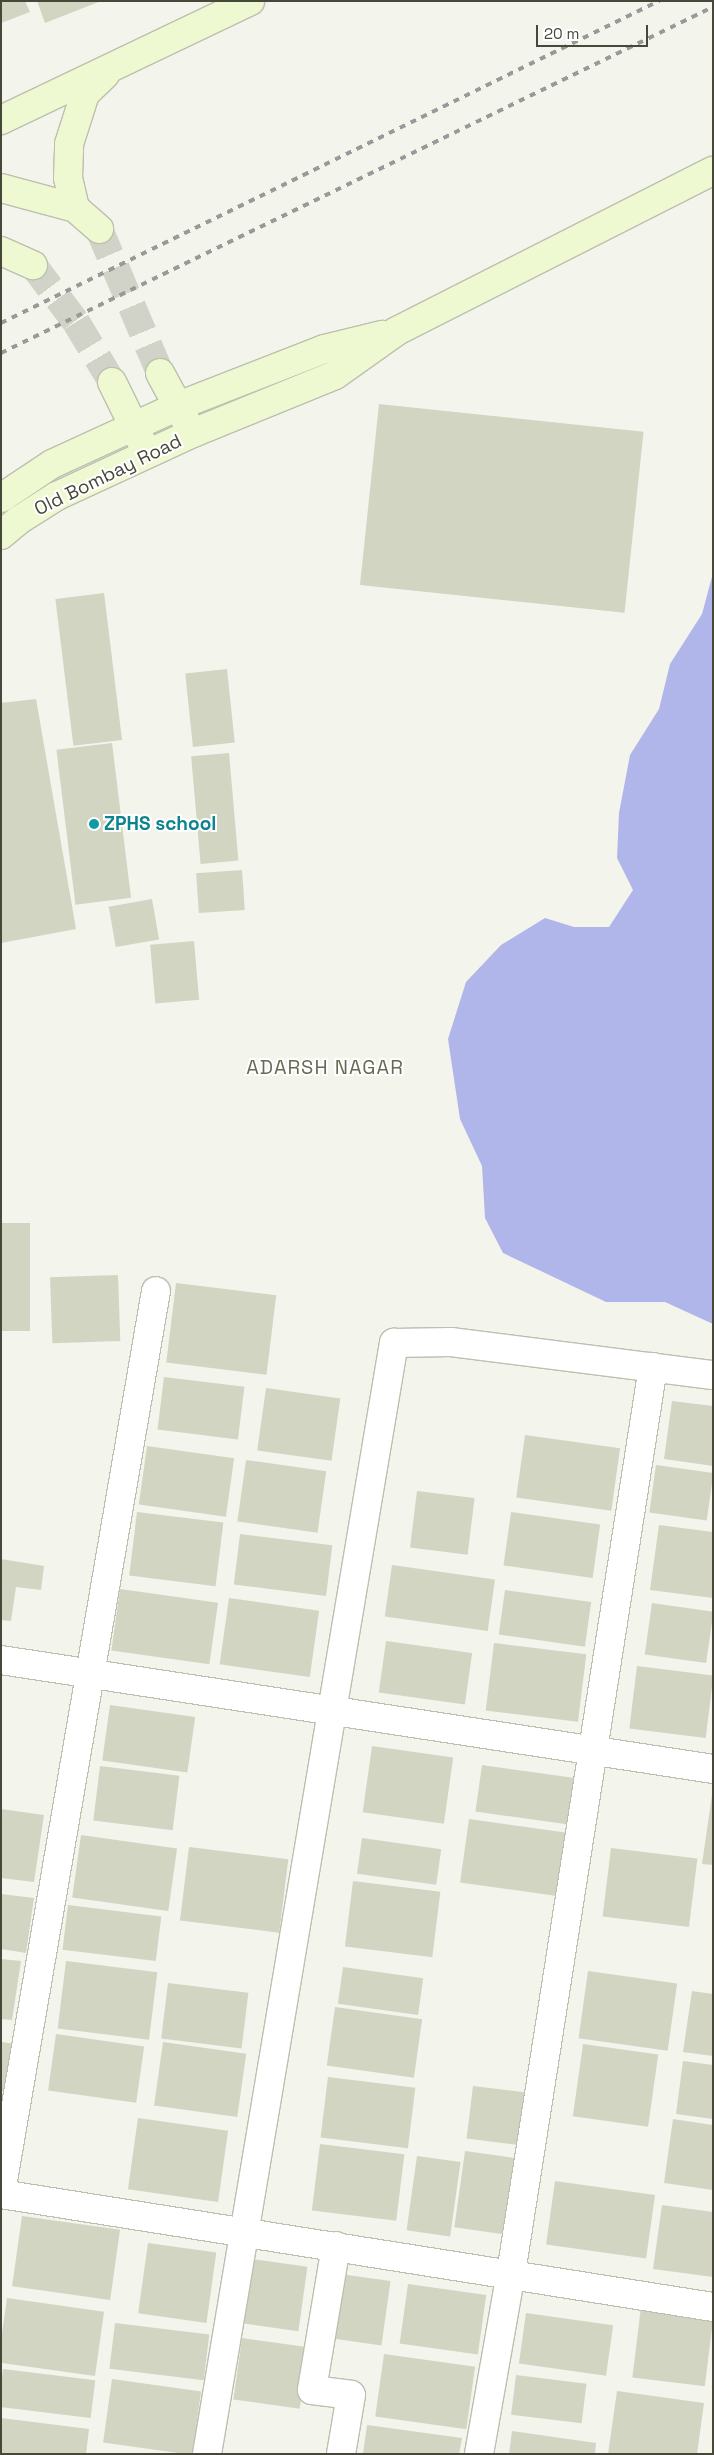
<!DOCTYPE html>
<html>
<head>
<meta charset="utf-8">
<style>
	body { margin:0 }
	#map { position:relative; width:714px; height:2455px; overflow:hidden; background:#f3f4ec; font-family:"Space Grotesk",sans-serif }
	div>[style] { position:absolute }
	.water>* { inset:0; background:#b0b6e9 }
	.building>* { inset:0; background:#d3d5c3; transform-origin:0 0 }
	.secondary-tunnel>* { height:28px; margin-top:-14px; transform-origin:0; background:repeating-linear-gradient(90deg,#d1d2c8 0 28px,transparent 0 42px) }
	.roads { filter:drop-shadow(1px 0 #bdbfaf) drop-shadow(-1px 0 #bdbfaf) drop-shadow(0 1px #bdbfaf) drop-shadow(0 -1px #bdbfaf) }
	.street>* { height:28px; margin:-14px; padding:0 14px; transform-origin:14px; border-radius:14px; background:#fff }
	.secondary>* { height:28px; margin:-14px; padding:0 14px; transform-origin:14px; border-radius:14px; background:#eff9d1 }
	.rail>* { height:4px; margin-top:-2px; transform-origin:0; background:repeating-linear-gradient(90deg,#999 0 6px,transparent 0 12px) }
	.dots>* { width:14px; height:14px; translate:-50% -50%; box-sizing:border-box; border:2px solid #fff; border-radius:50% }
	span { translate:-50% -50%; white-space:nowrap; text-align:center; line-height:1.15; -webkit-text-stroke:4px #fff; paint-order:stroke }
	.street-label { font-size:19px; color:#47483a }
	.culture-label { font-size:19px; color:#0d838f; font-weight:700 }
	.left { translate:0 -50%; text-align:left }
	.neighbourhood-label { font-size:20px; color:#686a53; letter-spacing:1px }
	.frame { position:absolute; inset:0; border:2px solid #47483a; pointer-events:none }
	.scale { position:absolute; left:536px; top:25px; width:112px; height:22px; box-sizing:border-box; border:2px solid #47483a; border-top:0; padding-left:6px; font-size:15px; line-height:18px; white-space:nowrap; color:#47483a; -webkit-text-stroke:4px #fff; paint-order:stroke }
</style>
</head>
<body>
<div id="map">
	<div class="water">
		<div style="clip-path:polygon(713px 573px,713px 1324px,665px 1302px,606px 1302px,503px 1253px,485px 1218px,482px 1166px,460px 1119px,448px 1039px,466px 982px,501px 945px,545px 918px,574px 927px,609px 927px,633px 890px,617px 858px,619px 813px,630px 755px,659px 709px,670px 664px,702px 614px)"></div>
	</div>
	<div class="building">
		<div style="clip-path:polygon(1px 1px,25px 1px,30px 12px,1px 23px)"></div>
		<div style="clip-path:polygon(37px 1px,101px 1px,45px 23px)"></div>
		<div style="left:379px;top:404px;width:266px;height:182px;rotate:6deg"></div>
		<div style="left:104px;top:593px;width:148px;height:49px;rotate:83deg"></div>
		<div style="left:227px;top:669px;width:74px;height:42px;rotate:84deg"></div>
		<div style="clip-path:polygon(36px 699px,76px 929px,1px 943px,1px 703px)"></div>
		<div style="left:112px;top:743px;width:156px;height:56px;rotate:83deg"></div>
		<div style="left:229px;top:753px;width:108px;height:38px;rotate:85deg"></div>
		<div style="left:242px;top:870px;width:40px;height:46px;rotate:86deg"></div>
		<div style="left:152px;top:899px;width:41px;height:44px;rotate:80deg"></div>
		<div style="left:194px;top:941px;width:59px;height:44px;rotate:85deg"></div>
		<div style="left:30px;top:1223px;width:108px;height:29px;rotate:90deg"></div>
		<div style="left:118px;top:1275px;width:66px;height:68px;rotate:88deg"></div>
		<div style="left:176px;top:1283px;width:101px;height:80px;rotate:7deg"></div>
		<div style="left:164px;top:1377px;width:81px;height:53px;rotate:7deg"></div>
		<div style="left:266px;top:1388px;width:75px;height:63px;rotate:8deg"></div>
		<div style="clip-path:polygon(672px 1401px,713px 1406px,713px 1466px,664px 1459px)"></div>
		<div style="left:525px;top:1435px;width:96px;height:63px;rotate:8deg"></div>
		<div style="left:147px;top:1446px;width:88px;height:59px;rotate:8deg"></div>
		<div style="left:246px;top:1460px;width:81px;height:62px;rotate:8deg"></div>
		<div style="left:656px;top:1465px;width:58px;height:48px;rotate:8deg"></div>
		<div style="left:417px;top:1491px;width:58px;height:57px;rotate:7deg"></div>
		<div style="left:137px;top:1512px;width:87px;height:64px;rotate:7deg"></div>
		<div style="left:511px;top:1512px;width:90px;height:54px;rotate:8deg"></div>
		<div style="clip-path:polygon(659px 1525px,713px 1532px,713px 1598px,650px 1590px)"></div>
		<div style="left:240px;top:1534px;width:93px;height:51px;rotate:7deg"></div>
		<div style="clip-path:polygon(1px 1559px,44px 1566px,41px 1590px,16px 1587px,11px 1621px,1px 1620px)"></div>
		<div style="left:392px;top:1565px;width:104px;height:52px;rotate:8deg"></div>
		<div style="left:120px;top:1589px;width:99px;height:62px;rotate:8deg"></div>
		<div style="left:505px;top:1590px;width:87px;height:45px;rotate:8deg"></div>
		<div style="left:229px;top:1598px;width:91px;height:67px;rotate:8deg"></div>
		<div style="left:652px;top:1603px;width:62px;height:52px;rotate:8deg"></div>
		<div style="left:386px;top:1641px;width:87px;height:52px;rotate:8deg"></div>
		<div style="left:494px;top:1643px;width:93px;height:68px;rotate:7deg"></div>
		<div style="left:637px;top:1666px;width:77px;height:63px;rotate:7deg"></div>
		<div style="left:110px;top:1705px;width:86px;height:56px;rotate:8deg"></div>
		<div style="left:372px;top:1746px;width:82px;height:67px;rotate:8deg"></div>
		<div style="left:482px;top:1765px;width:94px;height:47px;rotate:8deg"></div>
		<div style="left:100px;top:1766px;width:80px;height:55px;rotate:7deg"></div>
		<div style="clip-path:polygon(712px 1795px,713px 1795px,713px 1865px,702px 1864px)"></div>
		<div style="clip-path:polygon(1px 1809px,44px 1815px,34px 1882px,1px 1878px)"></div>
		<div style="left:469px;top:1819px;width:99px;height:64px;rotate:8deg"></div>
		<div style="left:81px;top:1835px;width:97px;height:63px;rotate:8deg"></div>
		<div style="left:362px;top:1838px;width:80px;height:36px;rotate:8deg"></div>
		<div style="left:189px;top:1847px;width:100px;height:74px;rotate:7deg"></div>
		<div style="left:611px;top:1848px;width:87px;height:69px;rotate:7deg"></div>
		<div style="left:353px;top:1881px;width:88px;height:66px;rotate:7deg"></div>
		<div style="clip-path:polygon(1px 1894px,34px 1898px,26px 1953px,1px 1949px)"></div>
		<div style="left:68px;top:1905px;width:94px;height:45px;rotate:7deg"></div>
		<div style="clip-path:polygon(1px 1959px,21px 1961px,12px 2020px,1px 2019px)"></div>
		<div style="left:66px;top:1961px;width:92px;height:68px;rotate:7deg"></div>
		<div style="left:343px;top:1967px;width:81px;height:37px;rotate:8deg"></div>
		<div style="left:588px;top:1971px;width:90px;height:68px;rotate:8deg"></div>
		<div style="left:168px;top:1983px;width:81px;height:56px;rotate:7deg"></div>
		<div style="clip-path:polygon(692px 1991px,713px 1994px,713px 2056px,683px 2052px)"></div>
		<div style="left:335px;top:2007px;width:88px;height:59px;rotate:8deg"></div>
		<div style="left:56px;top:2034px;width:89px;height:57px;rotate:8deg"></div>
		<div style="clip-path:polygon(1px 2042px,16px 2044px,9px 2092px,1px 2091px)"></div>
		<div style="left:163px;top:2042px;width:84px;height:64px;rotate:8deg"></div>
		<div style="left:583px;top:2044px;width:76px;height:73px;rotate:8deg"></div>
		<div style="clip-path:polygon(683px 2061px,713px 2065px,713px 2119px,676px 2114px)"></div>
		<div style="left:328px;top:2077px;width:88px;height:61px;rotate:7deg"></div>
		<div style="left:473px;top:2086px;width:56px;height:53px;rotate:7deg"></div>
		<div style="left:138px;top:2118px;width:91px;height:72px;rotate:8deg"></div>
		<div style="clip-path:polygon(673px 2119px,713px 2125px,713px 2190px,664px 2183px)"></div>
		<div style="left:320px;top:2144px;width:85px;height:67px;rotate:7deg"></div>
		<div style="left:465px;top:2151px;width:53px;height:77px;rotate:8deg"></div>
		<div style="left:417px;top:2156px;width:44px;height:75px;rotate:8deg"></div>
		<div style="left:555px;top:2181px;width:101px;height:64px;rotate:8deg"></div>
		<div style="clip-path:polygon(662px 2205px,713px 2212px,713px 2277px,653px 2269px)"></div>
		<div style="left:22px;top:2216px;width:99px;height:71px;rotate:8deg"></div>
		<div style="left:148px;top:2243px;width:69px;height:71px;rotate:8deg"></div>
		<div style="left:252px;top:2259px;width:56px;height:65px;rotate:8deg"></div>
		<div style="left:340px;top:2274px;width:51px;height:65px;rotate:8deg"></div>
		<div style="left:408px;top:2284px;width:79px;height:60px;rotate:8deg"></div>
		<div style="left:7px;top:2298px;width:98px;height:65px;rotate:8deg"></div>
		<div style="left:641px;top:2307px;width:73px;height:71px;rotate:7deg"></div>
		<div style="left:526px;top:2313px;width:88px;height:51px;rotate:8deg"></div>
		<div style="left:115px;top:2323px;width:95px;height:46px;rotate:7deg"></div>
		<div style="left:242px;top:2338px;width:67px;height:62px;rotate:8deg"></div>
		<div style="left:384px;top:2354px;width:92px;height:63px;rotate:8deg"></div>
		<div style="left:3px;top:2369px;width:93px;height:38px;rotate:7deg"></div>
		<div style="left:516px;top:2375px;width:71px;height:40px;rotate:7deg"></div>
		<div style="left:112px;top:2379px;width:90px;height:64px;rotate:8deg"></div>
		<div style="clip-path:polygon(617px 2391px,704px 2403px,697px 2454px,608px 2454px)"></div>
		<div style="clip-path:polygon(1px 2418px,89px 2429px,86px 2454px,1px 2454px)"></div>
		<div style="clip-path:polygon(367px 2425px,462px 2438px,459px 2454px,363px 2454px)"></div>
		<div style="clip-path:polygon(512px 2431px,596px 2443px,595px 2454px,509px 2454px)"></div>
	</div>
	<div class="secondary-tunnel">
		<div style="left:99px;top:229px;width:156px;rotate:67deg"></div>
		<div style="left:33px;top:265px;width:71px;rotate:53deg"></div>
		<div style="left:76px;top:322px;width:70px;rotate:59deg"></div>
	</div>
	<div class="roads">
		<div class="street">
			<div style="left:1px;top:1660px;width:720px;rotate:8.7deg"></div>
			<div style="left:1px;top:2192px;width:914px;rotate:-80.24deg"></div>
			<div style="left:1px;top:2194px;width:721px;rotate:9.02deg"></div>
			<div style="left:336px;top:2246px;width:146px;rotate:99.5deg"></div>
			<div style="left:312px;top:2390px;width:39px;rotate:7deg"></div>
			<div style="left:351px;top:2395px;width:60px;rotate:99.6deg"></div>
			<div style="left:207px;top:2454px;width:1127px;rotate:-80.45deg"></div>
			<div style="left:394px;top:1343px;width:57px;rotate:-1deg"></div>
			<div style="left:451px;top:1342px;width:264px;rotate:7.2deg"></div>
			<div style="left:479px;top:2454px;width:184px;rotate:-80deg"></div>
			<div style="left:511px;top:2273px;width:917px;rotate:-81.09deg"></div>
		</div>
		<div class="secondary">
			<div style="left:1px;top:120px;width:276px;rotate:-25.5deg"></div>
			<div style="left:1px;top:188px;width:77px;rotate:15.1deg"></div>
			<div style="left:75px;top:208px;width:32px;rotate:41deg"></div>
			<div style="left:75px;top:208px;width:31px;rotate:-103deg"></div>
			<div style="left:68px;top:178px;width:34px;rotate:-88deg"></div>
			<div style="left:69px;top:144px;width:52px;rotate:-72.3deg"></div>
			<div style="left:85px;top:94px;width:28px;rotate:-44deg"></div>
			<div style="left:1px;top:251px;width:35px;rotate:24deg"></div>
			<div style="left:160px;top:373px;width:57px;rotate:61.6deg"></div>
			<div style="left:112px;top:382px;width:66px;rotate:63.8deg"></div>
			<div style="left:1px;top:498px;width:61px;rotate:-33.7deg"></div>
			<div style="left:52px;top:464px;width:139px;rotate:-24.7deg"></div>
			<div style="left:178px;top:406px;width:157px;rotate:-21.3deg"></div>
			<div style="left:324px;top:349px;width:60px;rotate:-13.6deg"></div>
			<div style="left:1px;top:535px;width:23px;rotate:-40deg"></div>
			<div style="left:19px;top:520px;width:45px;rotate:-32.3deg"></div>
			<div style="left:57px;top:496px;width:150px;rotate:-24.9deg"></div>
			<div style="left:193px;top:433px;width:153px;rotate:-22.2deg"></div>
			<div style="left:335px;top:375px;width:76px;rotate:-35.4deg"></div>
			<div style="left:397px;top:331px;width:354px;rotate:-26.9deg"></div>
		</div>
	</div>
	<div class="rail">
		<div style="left:1px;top:323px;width:733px;rotate:-26.08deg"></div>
		<div style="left:1px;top:353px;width:792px;rotate:-25.92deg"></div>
	</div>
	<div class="dots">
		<div style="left:94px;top:824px;background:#0f9aa8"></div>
	</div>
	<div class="street-label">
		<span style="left:108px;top:475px;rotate:-26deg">Old Bombay Road</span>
	</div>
	<div class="culture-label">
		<span class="left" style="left:104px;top:824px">ZPHS school</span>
	</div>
	<div class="neighbourhood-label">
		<span style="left:325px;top:1067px">ADARSH NAGAR</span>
	</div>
	<div class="frame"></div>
	<div class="scale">20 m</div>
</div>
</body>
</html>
